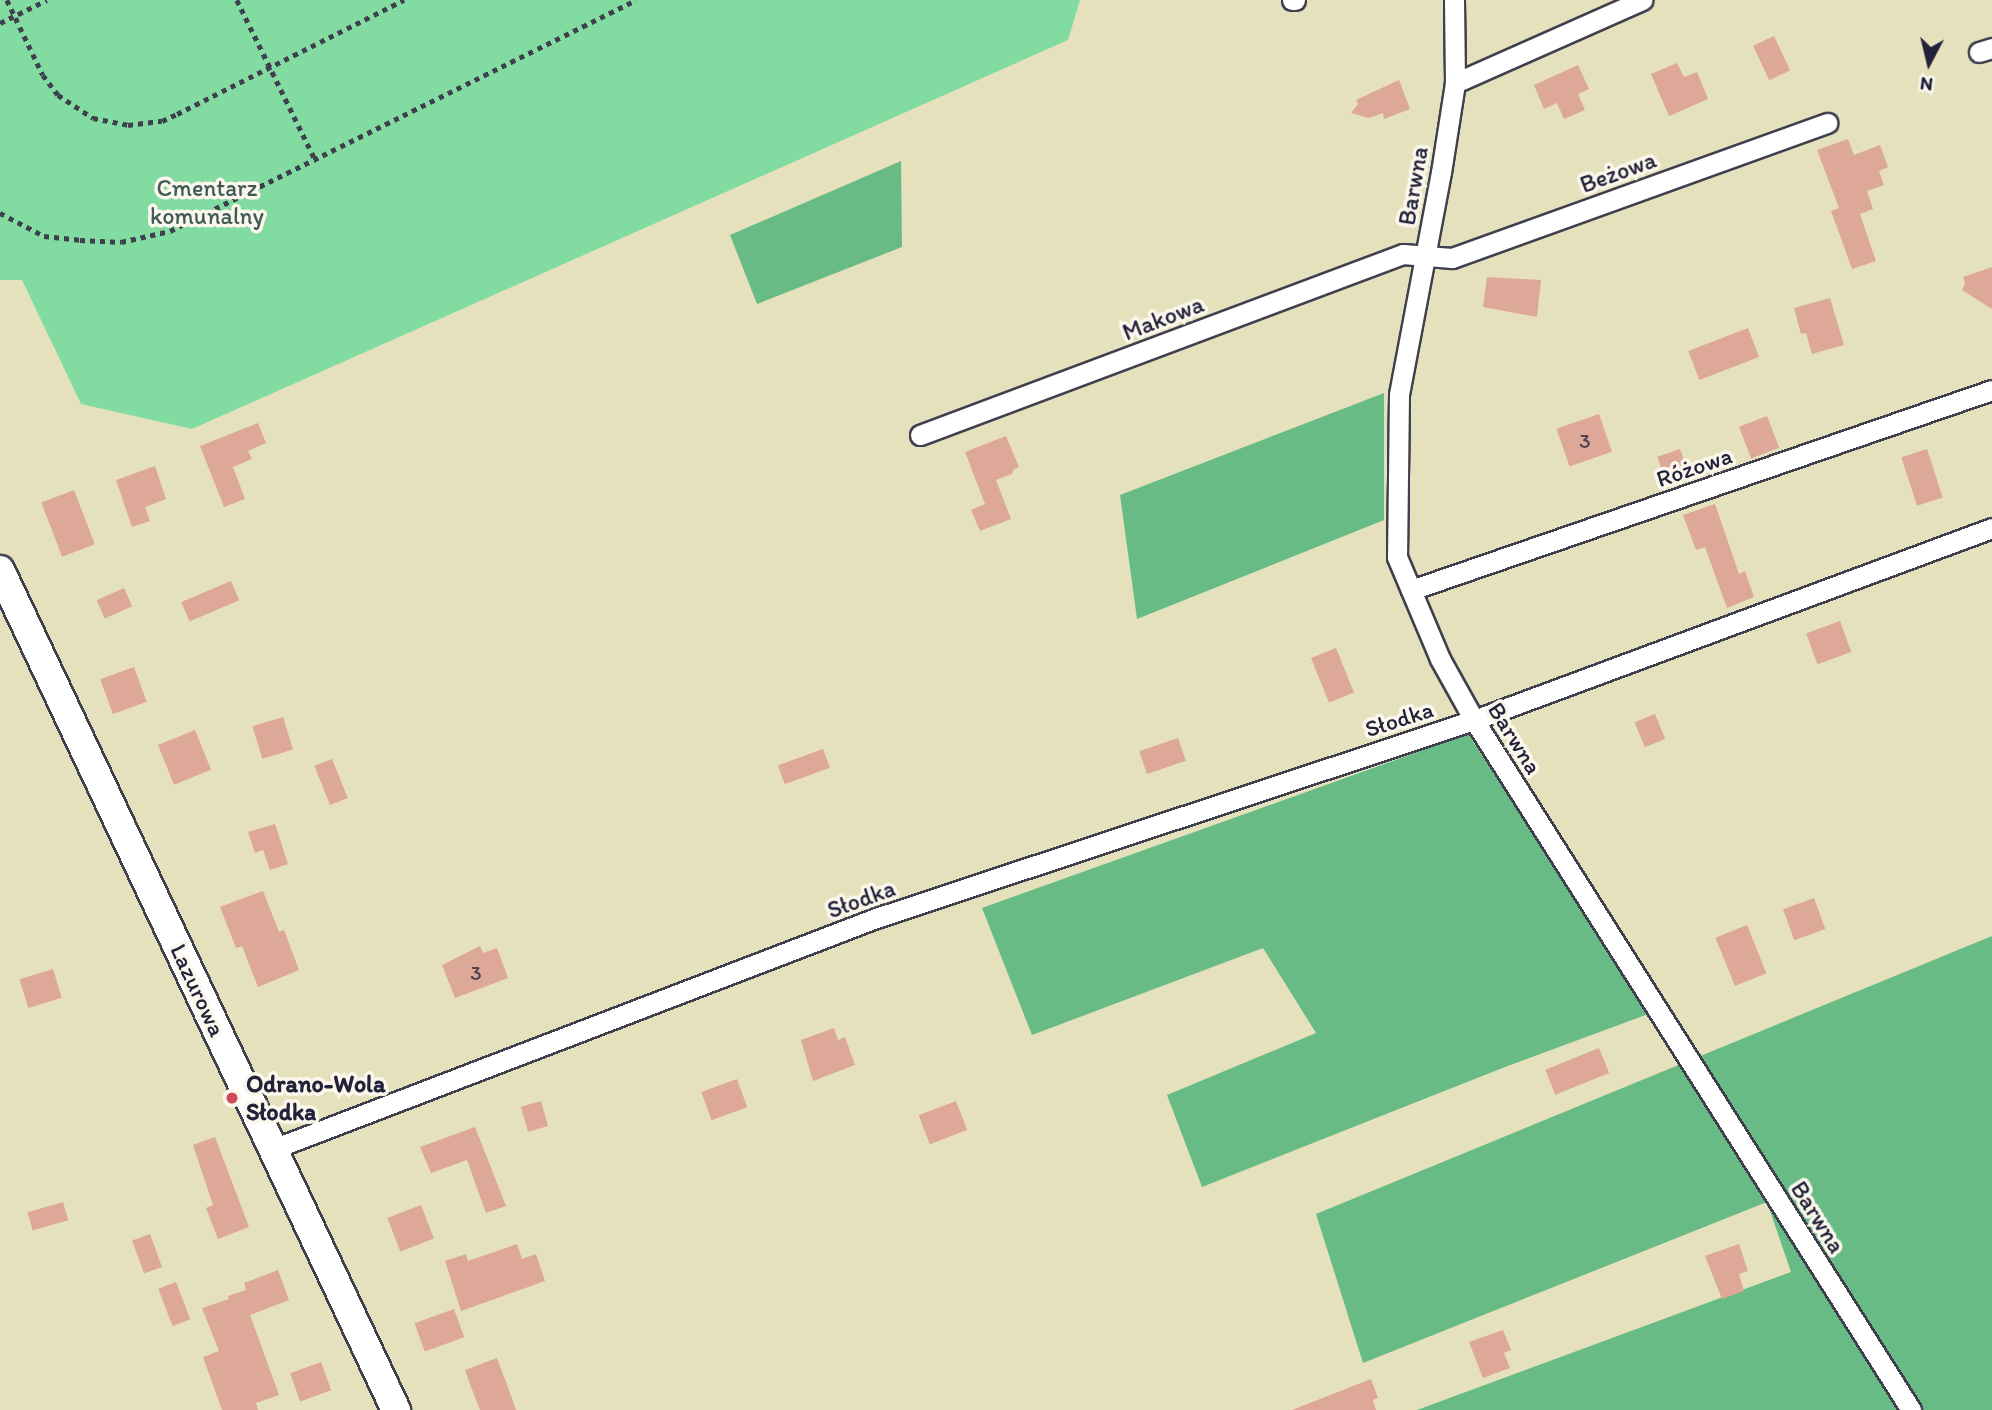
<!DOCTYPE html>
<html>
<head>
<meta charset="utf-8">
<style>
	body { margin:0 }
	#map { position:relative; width:1992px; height:1410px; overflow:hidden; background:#e6e1bd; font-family:Itim,sans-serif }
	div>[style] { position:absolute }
	.green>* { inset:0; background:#82dba0 }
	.forest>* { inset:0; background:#69bb86 }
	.building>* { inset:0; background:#dda897; transform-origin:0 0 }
	.path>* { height:4.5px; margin-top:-2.25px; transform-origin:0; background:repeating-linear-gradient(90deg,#3f3f4e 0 5px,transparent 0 10px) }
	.roads { filter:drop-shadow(2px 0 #3f3f4e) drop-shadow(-2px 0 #3f3f4e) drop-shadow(0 2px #3f3f4e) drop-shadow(0 -2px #3f3f4e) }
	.street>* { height:19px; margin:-9.5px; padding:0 9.5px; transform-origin:9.5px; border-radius:9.5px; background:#fff }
	.secondary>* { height:28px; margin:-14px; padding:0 14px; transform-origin:14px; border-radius:14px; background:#fff }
	.dots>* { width:19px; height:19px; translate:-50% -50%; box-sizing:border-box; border:4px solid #fbf7ec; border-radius:50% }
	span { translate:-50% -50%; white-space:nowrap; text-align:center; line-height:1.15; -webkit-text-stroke:7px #fbf7ec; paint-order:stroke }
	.number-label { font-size:21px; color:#514452 }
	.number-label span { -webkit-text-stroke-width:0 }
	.street-label { font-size:24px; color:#22223b }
	.park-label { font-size:24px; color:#3f5a59 }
	.poi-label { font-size:24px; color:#22223b; font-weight:700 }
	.left { translate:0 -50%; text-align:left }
	.north { position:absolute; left:1894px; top:28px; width:70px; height:70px; -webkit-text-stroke:5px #fbf7ec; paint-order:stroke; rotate:187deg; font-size:19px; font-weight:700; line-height:28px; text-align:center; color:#22223b }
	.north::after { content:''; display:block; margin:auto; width:24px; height:32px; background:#22223b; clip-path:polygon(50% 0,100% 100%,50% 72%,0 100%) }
</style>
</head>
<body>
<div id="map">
	<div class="green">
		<div style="clip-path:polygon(0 0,1080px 0,1068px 40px,192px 429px,81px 404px,22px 280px,0 280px)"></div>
	</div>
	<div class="forest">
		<div style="clip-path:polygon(901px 161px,902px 247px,757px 304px,730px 235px)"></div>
		<div style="clip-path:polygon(1384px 393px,1384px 520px,1137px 619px,1120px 495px)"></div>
		<div style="clip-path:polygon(1468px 734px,1651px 1013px,1505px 1067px,1202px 1187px,1167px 1095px,1316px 1033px,1263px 948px,1032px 1035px,982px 908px)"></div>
		<div style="clip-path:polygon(1992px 936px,1992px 1410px,1417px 1410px,1791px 1272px,1767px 1202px,1363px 1363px,1316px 1214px)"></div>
	</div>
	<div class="building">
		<div style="left:1774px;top:36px;width:38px;height:23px;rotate:65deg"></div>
		<div style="clip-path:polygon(1677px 63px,1684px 77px,1697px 72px,1708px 99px,1669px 116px,1651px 74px)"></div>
		<div style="clip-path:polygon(1578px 65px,1589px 89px,1578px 94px,1585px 110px,1564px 119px,1557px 103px,1544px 109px,1534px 85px)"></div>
		<div style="clip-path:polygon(1399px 80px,1410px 109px,1384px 119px,1383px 113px,1369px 118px,1351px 113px,1358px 104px,1356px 100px)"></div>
		<div style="clip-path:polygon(1848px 139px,1854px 155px,1880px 145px,1888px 167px,1879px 171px,1884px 185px,1867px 191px,1873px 209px,1860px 214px,1876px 261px,1852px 269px,1831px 211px,1839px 208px,1817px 150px)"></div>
		<div style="clip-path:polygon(1992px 267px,1992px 309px,1962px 290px,1965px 283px,1963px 277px)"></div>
		<div style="clip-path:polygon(1487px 277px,1541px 280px,1537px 317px,1483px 307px)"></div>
		<div style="clip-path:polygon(1830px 298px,1844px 345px,1812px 354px,1806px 333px,1801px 334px,1794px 308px)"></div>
		<div style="left:1748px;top:328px;width:31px;height:64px;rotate:69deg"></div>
		<div style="left:1599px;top:414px;width:40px;height:45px;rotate:71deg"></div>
		<div style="left:1767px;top:416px;width:34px;height:30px;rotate:69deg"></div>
		<div style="clip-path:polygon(258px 423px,266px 443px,248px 451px,252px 459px,233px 467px,245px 499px,224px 507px,200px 446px)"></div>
		<div style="clip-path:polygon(1006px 436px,1019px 467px,1013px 470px,1012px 474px,996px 480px,1011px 519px,980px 531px,971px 510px,985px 504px,965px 452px)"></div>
		<div style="left:1680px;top:449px;width:24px;height:24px;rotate:71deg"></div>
		<div style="left:1927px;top:449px;width:51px;height:27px;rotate:72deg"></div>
		<div style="clip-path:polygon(155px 466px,166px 499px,145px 507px,150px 521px,132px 527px,116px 480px)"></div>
		<div style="left:74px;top:490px;width:58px;height:35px;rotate:69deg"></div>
		<div style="clip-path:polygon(1715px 504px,1739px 574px,1745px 571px,1754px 597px,1727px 608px,1705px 547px,1696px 550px,1683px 515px)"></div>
		<div style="left:231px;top:581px;width:21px;height:54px;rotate:67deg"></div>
		<div style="left:124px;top:588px;width:20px;height:30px;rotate:66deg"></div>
		<div style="left:1840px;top:621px;width:33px;height:36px;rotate:70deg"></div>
		<div style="left:1336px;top:648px;width:48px;height:27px;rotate:68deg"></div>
		<div style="left:134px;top:667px;width:37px;height:36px;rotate:70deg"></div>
		<div style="left:1655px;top:714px;width:27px;height:22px;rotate:68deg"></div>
		<div style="left:283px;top:717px;width:34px;height:32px;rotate:73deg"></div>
		<div style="left:195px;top:730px;width:43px;height:40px;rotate:68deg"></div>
		<div style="left:1178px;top:738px;width:24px;height:41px;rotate:71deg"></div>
		<div style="left:823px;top:749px;width:20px;height:48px;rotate:70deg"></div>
		<div style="left:332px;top:759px;width:42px;height:19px;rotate:68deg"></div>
		<div style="clip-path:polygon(275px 824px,288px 864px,270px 870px,263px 850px,255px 853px,248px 832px)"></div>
		<div style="clip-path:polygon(263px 891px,279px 932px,284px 930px,299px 970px,258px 987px,242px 946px,236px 948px,220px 907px)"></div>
		<div style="left:1814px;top:898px;width:33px;height:33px;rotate:70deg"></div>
		<div style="left:1747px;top:925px;width:52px;height:34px;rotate:68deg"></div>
		<div style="clip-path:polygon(480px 946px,483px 953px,497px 948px,508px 978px,455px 998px,442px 965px)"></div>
		<div style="left:53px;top:969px;width:30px;height:35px;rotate:73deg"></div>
		<div style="clip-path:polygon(834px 1028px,838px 1040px,845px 1037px,855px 1065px,813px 1081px,801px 1040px)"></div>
		<div style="left:1599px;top:1048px;width:27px;height:58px;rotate:68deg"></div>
		<div style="left:737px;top:1079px;width:30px;height:38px;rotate:70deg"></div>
		<div style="left:541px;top:1101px;width:26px;height:21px;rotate:74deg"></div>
		<div style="left:956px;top:1101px;width:31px;height:40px;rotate:69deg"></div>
		<div style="clip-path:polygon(475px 1127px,506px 1206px,486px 1213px,467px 1160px,431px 1173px,420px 1147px)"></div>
		<div style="clip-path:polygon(215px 1137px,249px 1227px,218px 1239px,206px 1208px,213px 1205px,193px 1145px)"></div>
		<div style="left:63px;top:1202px;width:19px;height:37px;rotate:74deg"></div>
		<div style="left:421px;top:1205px;width:36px;height:36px;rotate:69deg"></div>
		<div style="left:150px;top:1234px;width:35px;height:19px;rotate:70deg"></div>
		<div style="clip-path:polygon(517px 1244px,522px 1259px,536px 1254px,545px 1281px,461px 1311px,445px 1261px,466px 1254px,468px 1261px)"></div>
		<div style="clip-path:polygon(1739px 1244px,1748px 1271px,1739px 1274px,1744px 1291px,1722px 1299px,1705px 1256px)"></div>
		<div style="clip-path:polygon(278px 1270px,289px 1300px,250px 1315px,279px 1395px,256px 1403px,258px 1410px,222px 1410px,203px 1357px,219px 1351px,202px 1308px,229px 1299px,228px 1296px,246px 1290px,244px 1283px)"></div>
		<div style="left:176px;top:1282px;width:40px;height:19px;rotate:69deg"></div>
		<div style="left:454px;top:1309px;width:30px;height:42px;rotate:70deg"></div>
		<div style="clip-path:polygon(1503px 1330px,1511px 1350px,1504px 1353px,1510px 1368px,1483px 1378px,1469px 1342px)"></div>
		<div style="clip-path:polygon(497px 1358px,506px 1382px,516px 1410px,480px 1410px,471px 1387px,465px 1370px)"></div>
		<div style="left:321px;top:1362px;width:30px;height:33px;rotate:70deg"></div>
		<div style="clip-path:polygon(1371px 1379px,1378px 1398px,1373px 1400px,1376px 1410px,1292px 1410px)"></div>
	</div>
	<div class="path">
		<div style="left:7px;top:0;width:83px;rotate:64.4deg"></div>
		<div style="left:43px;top:75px;width:25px;rotate:53deg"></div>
		<div style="left:58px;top:95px;width:42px;rotate:33.3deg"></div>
		<div style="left:93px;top:118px;width:36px;rotate:11deg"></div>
		<div style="left:128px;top:125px;width:34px;rotate:-7deg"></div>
		<div style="left:162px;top:121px;width:17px;rotate:-25deg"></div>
		<div style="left:177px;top:114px;width:254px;rotate:-26.7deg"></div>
		<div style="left:237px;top:0;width:177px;rotate:63.9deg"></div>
		<div style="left:0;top:23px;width:52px;rotate:-26.1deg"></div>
		<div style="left:0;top:213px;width:50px;rotate:27.6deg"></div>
		<div style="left:44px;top:236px;width:36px;rotate:6deg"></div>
		<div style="left:80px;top:240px;width:41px;rotate:2.8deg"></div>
		<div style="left:121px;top:242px;width:50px;rotate:-12.7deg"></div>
		<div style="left:170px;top:231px;width:520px;rotate:-26.37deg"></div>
	</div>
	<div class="roads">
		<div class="street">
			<div style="left:1292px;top:0;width:3px"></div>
			<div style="left:1454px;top:0;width:83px;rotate:89.3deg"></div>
			<div style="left:1455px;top:83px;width:90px;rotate:98.9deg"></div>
			<div style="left:1441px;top:172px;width:227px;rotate:100.7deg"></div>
			<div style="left:1399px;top:395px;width:162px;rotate:90.7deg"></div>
			<div style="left:1397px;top:557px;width:111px;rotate:67.1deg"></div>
			<div style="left:1440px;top:659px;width:70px;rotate:60.9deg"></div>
			<div style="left:1474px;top:720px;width:817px;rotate:57.65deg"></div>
			<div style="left:1979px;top:52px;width:14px;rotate:-17deg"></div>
			<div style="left:1455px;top:83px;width:205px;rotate:-23.9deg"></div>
			<div style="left:920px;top:435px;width:516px;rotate:-20.54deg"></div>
			<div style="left:1403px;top:254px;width:49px;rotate:4.7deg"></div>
			<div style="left:1452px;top:258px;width:399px;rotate:-19.8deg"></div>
			<div style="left:1411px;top:590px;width:614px;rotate:-19deg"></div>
			<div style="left:273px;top:1149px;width:646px;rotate:-20.96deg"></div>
			<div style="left:876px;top:918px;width:630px;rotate:-18.32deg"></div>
			<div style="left:1474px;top:720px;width:552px;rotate:-20.34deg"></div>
		</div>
		<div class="secondary">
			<div style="left:0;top:570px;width:929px;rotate:64.76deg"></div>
		</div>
	</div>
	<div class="dots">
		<div style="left:232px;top:1098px;background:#d1495b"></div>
	</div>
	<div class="number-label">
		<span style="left:1585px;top:441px">3</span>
		<span style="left:476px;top:973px">3</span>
	</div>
	<div class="street-label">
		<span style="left:1618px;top:172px;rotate:-20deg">Beżowa</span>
		<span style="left:1413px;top:186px;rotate:-80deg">Barwna</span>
		<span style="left:1163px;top:318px;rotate:-21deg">Makowa</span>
		<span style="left:1694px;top:467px;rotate:-19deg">Różowa</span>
		<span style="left:1399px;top:719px;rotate:-18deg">Słodka</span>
		<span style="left:1515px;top:738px;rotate:58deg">Barwna</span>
		<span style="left:861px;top:899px;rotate:-20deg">Słodka</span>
		<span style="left:198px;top:990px;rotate:65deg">Lazurowa</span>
		<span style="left:1818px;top:1217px;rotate:58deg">Barwna</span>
	</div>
	<div class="park-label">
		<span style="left:207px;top:202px">Cmentarz<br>komunalny</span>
	</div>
	<div class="poi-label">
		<span class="left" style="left:246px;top:1098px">Odrano-Wola<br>Słodka</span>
	</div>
	<div class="north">N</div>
</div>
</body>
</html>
